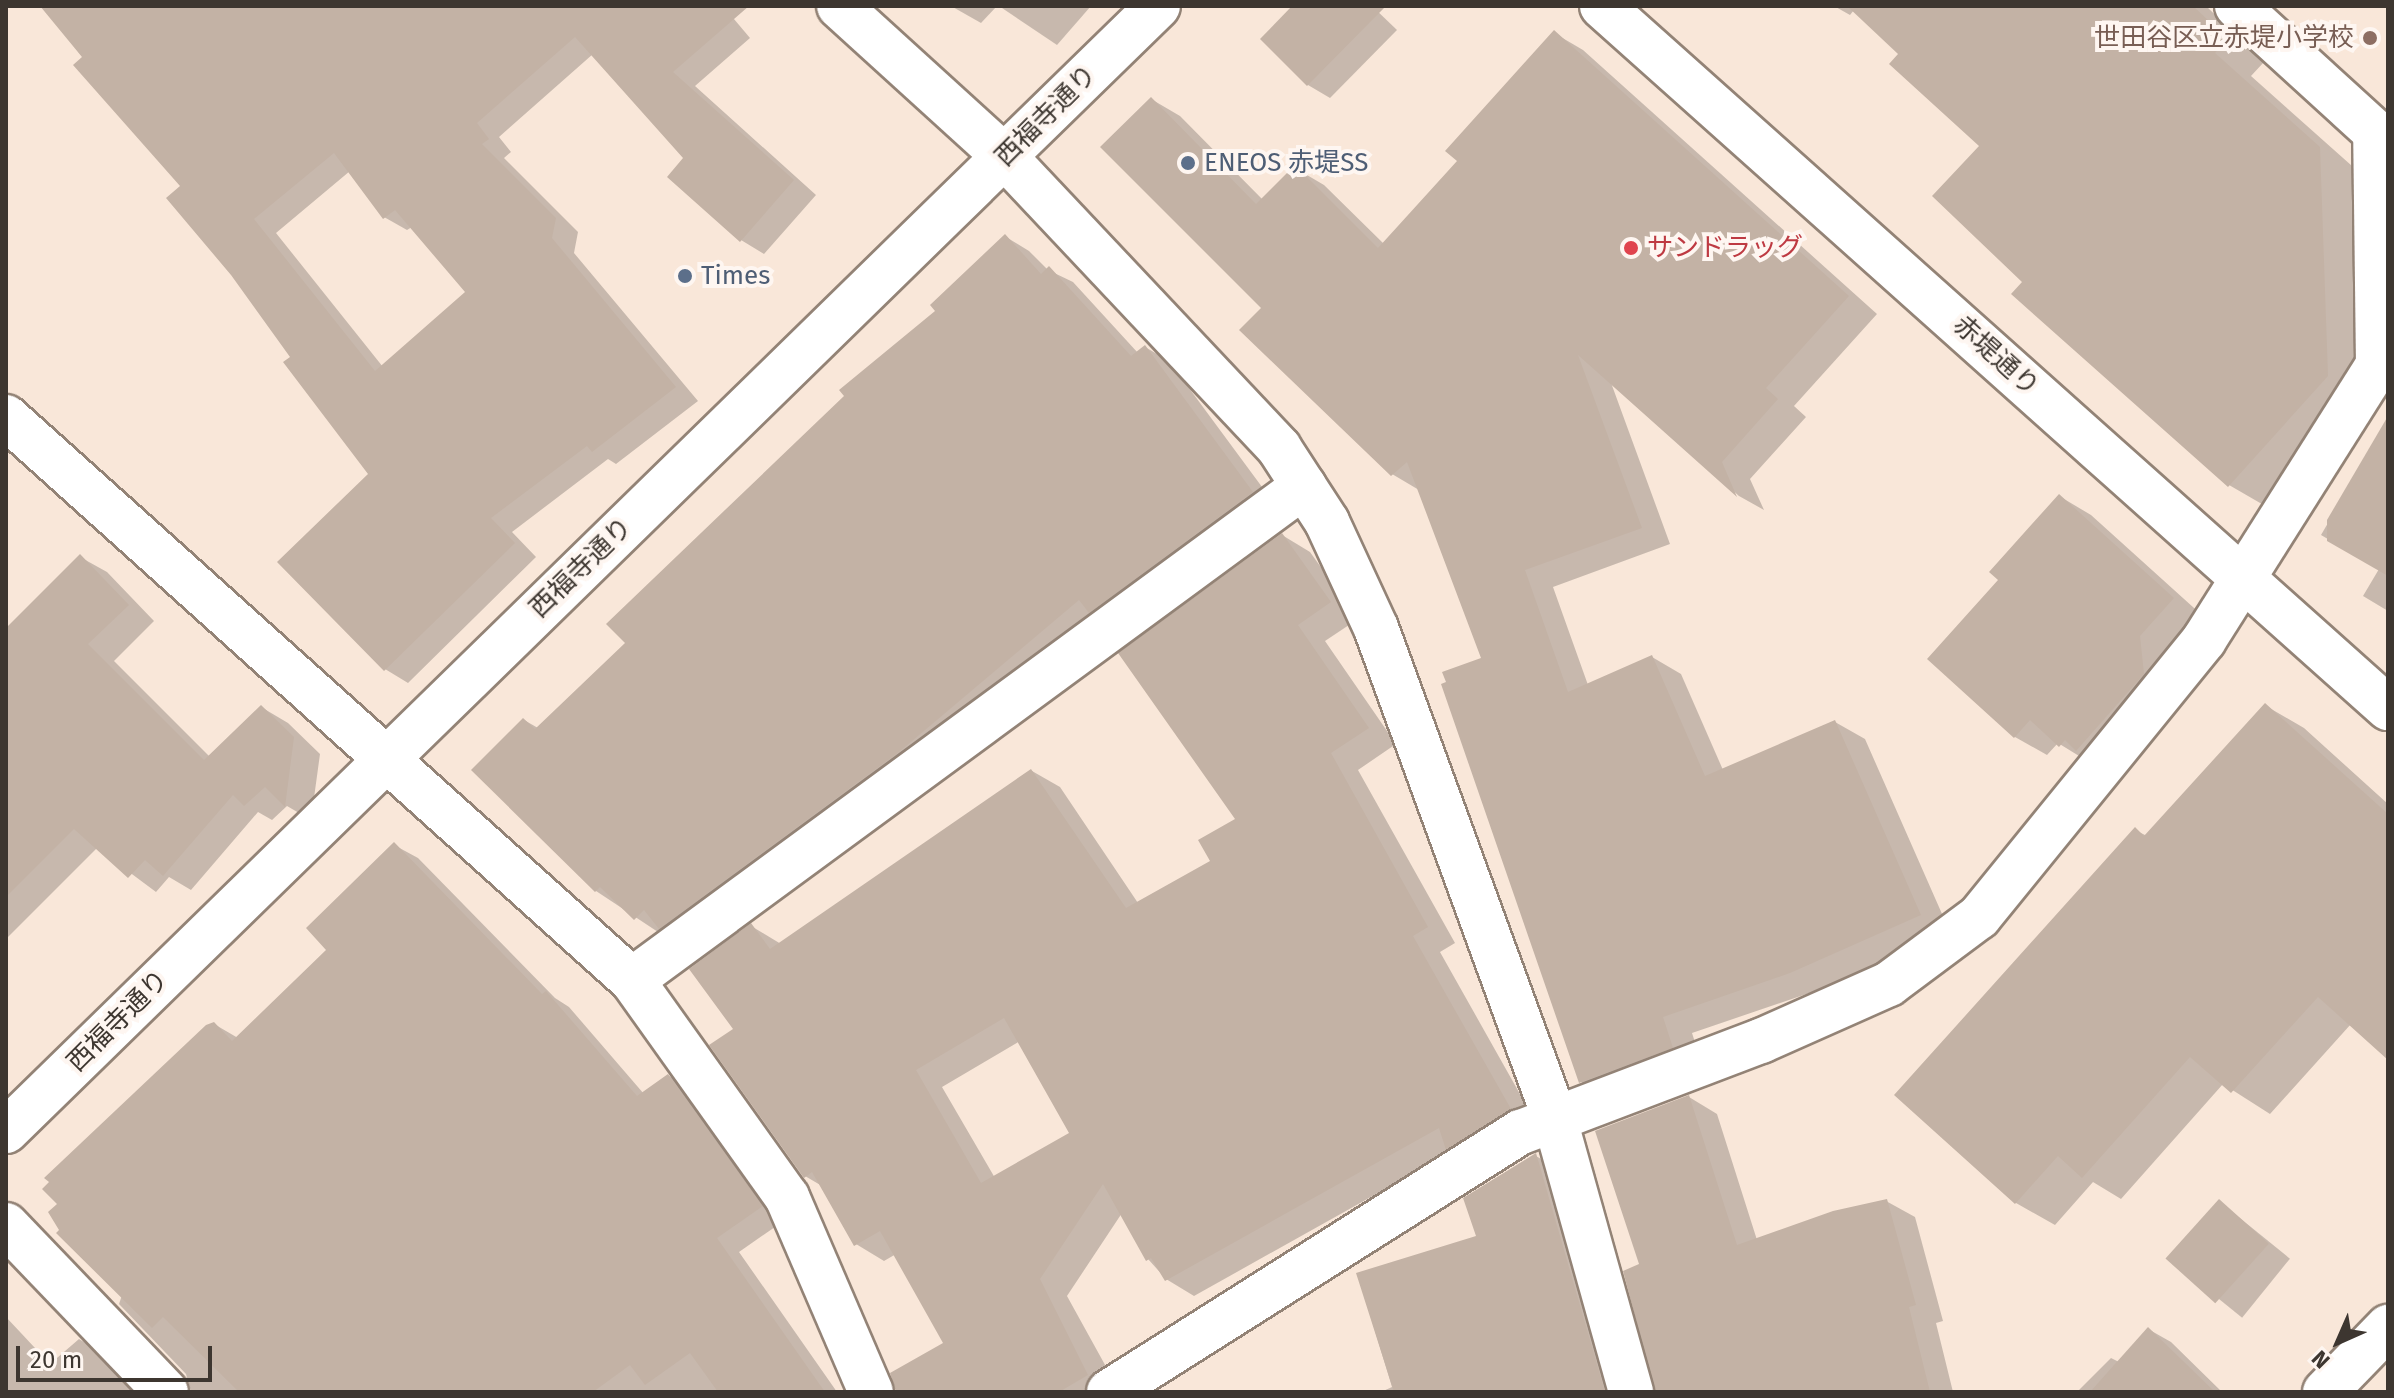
<!DOCTYPE html>
<html>
<head>
<meta charset="utf-8">
<style>
	body { margin:0 }
	#map { position:relative; width:2394px; height:1398px; overflow:hidden; background:#f9e7d9; font-family:"Fira Sans","Noto Sans JP",sans-serif }
	div>[style] { position:absolute }
	.shadow>* { inset:0; background:#0003; transform-origin:0 0 }
	.building>* { inset:0; background:#c3b2a5; transform-origin:0 0 }
	.roads { filter:drop-shadow(2px 0 #938376) drop-shadow(-2px 0 #938376) drop-shadow(0 2px #938376) drop-shadow(0 -2px #938376) }
	.minor>* { height:44px; margin:-22px; padding:0 22px; transform-origin:22px; border-radius:22px; background:#fff }
	.dots>* { width:22px; height:22px; translate:-50% -50%; box-sizing:border-box; border:4px solid #fef6f1; border-radius:50% }
	span { translate:-50% -50%; white-space:nowrap; text-align:center; line-height:1.15; -webkit-text-stroke:8px #fef6f1; paint-order:stroke }
	.education-label { font-size:26px; color:#785e54 }
	.right { translate:-100% -50%; text-align:right }
	.street-label { font-size:26px; color:#3d3630 }
	.service-label { font-size:26px; color:#4e5e75 }
	.left { translate:0 -50%; text-align:left }
	.health-label { font-size:26px; color:#be3a42 }
	.frame { position:absolute; inset:0; border:8px solid #3d3630; pointer-events:none }
	.north { position:absolute; left:2298px; top:1302px; width:80px; height:80px; -webkit-text-stroke:6px #fef6f1; paint-order:stroke; rotate:225deg; font-size:22px; font-weight:700; line-height:32px; text-align:center; color:#3d3630 }
	.north::after { content:''; display:block; margin:auto; width:28px; height:36px; background:#3d3630; clip-path:polygon(50% 0,100% 100%,50% 72%,0 100%) }
	.scale { position:absolute; left:16px; top:1346px; width:196px; height:36px; box-sizing:border-box; border:4px solid #3d3630; border-top:0; padding-left:10px; font-size:24px; line-height:28px; white-space:nowrap; color:#3d3630; -webkit-text-stroke:6px #fef6f1; paint-order:stroke }
</style>
</head>
<body>
<div id="map">
	<div class="shadow">
		<div style="clip-path:polygon(evenodd,43px 6px,723px 6px,750px 38px,695px 86px,816px 195px,764px 254px,741px 240px,670px 177px,686px 158px,593px 54px,499px 137px,511px 152px,504px 158px,578px 232px,574px 253px,698px 401px,616px 464px,608px 459px,512px 532px,536px 557px,408px 683px,385px 669px,371px 475px,183px 187px,43px 6px,350px 171px,384px 217px,407px 230px,412px 227px,468px 292px,383px 367px,276px 233px,350px 171px)"></div>
		<div style="clip-path:polygon(951px 6px,997px 6px,981px 23px)"></div>
		<div style="clip-path:polygon(999px 6px,1091px 6px,1057px 45px)"></div>
		<div style="clip-path:polygon(1295px 6px,1372px 6px,1397px 30px,1330px 98px,1308px 85px)"></div>
		<div style="clip-path:polygon(1834px 6px,2206px 6px,2264px 62px,2251px 76px,2388px 198px,2388px 373px,2267px 507px,2229px 485px,2024px 282px,1982px 146px,1901px 54px,1854px 10px,1850px 15px)"></div>
		<div style="clip-path:polygon(1554px 33px,1583px 50px,1877px 314px,1794px 406px,1806px 417px,1750px 479px,1764px 510px,1739px 496px,1610px 380px,1670px 544px,1553px 587px,1588px 685px,1652px 657px,1681px 674px,1723px 770px,1835px 722px,1865px 739px,1950px 932px,1821px 989px,1692px 1033px,1702px 1064px,1610px 1099px,1581px 1082px,1484px 659px,1419px 490px,1392px 474px,1264px 308px,1151px 99px,1180px 116px,1263px 200px,1295px 168px,1324px 185px,1384px 244px,1460px 161px)"></div>
		<div style="clip-path:polygon(1006px 237px,1029px 251px,1048px 270px,1073px 282px,1138px 353px,1145px 347px,1169px 361px,1276px 506px,684px 941px,662px 929px,658px 932px,596px 891px,524px 720px,538px 728px,628px 643px)"></div>
		<div style="clip-path:polygon(2388px 420px,2388px 611px,2363px 596px,2379px 569px,2321px 535px)"></div>
		<div style="clip-path:polygon(2059px 496px,2091px 515px,2204px 617px,2092px 764px,2058px 743px,2047px 755px,2015px 737px,1929px 658px,2000px 580px)"></div>
		<div style="clip-path:polygon(evenodd,1282px 535px,1310px 552px,1358px 619px,1325px 641px,1396px 744px,1358px 770px,1455px 943px,1440px 952px,1538px 1126px,1453px 1151px,1194px 1296px,1166px 1279px,1148px 1259px,1122px 1213px,1067px 1296px,1120px 1392px,937px 1392px,946px 1344px,896px 1254px,884px 1261px,856px 1244px,822px 1186px,805px 1176px,736px 1029px,751px 926px,781px 944px,1032px 771px,1060px 787px,1138px 903px,1213px 862px,1238px 819px,1282px 535px,1020px 1041px,1072px 1133px,995px 1178px,942px 1087px,1020px 1041px)"></div>
		<div style="clip-path:polygon(80px 557px,107px 572px,154px 621px,114px 661px,210px 757px,261px 707px,288px 723px,320px 754px,311px 820px,287px 806px,272px 820px,258px 812px,191px 890px,169px 877px,156px 892px,97px 848px,6px 939px,6px 631px)"></div>
		<div style="clip-path:polygon(2266px 706px,2304px 728px,2388px 804px,2388px 1057px,2351px 1024px,2270px 1114px,2223px 1084px,2121px 1199px,2093px 1182px,2055px 1225px,2016px 1203px,1896px 1095px,2135px 830px,2147px 836px)"></div>
		<div style="clip-path:polygon(394px 845px,418px 858px,555px 998px,569px 1007px,644px 1094px,669px 1076px,692px 1090px,785px 1220px,739px 1252px,837px 1392px,191px 1392px,186px 1374px,119px 1304px,214px 1024px,238px 1038px,329px 950px)"></div>
		<div style="clip-path:polygon(1689px 1097px,1717px 1114px,1757px 1240px,1886px 1201px,1915px 1217px,1943px 1321px,1936px 1323px,1953px 1392px,1656px 1392px,1642px 1265px)"></div>
		<div style="clip-path:polygon(1536px 1156px,1563px 1172px,1627px 1392px,1381px 1392px,1392px 1387px,1358px 1275px,1478px 1237px)"></div>
		<div style="left:2220px;top:1202px;width:90px;height:76px;rotate:39deg"></div>
		<div style="clip-path:polygon(6px 1317px,50px 1364px,79px 1339px,102px 1353px,140px 1392px,6px 1392px)"></div>
		<div style="clip-path:polygon(2148px 1329px,2171px 1342px,2222px 1392px,2077px 1392px,2111px 1358px,2119px 1362px)"></div>
	</div>
	<div class="building">
		<div style="clip-path:polygon(evenodd,40px 6px,749px 6px,673px 72px,794px 180px,740px 242px,667px 177px,683px 158px,575px 37px,477px 123px,489px 139px,482px 144px,556px 218px,552px 238px,676px 387px,592px 452px,587px 446px,491px 518px,515px 543px,384px 671px,277px 562px,368px 474px,283px 362px,290px 357px,231px 275px,166px 198px,180px 186px,73px 65px,82px 57px,40px 6px,334px 153px,383px 219px,395px 210px,465px 292px,375px 371px,254px 219px,334px 153px)"></div>
		<div style="clip-path:polygon(1292px 6px,1386px 6px,1307px 86px,1260px 39px)"></div>
		<div style="clip-path:polygon(1847px 6px,2193px 6px,2228px 39px,2215px 53px,2320px 147px,2328px 376px,2228px 487px,2011px 294px,2022px 282px,1932px 196px,1979px 146px,1889px 64px,1898px 54px)"></div>
		<div style="clip-path:polygon(1554px 30px,1849px 296px,1766px 388px,1778px 399px,1722px 462px,1737px 497px,1578px 355px,1642px 528px,1525px 570px,1568px 692px,1652px 655px,1705px 776px,1835px 720px,1921px 915px,1790px 973px,1663px 1017px,1673px 1048px,1579px 1083px,1441px 684px,1446px 682px,1442px 672px,1481px 658px,1407px 462px,1391px 476px,1239px 330px,1261px 308px,1100px 147px,1151px 97px,1256px 204px,1295px 165px,1378px 248px,1457px 161px,1445px 151px)"></div>
		<div style="clip-path:polygon(1005px 234px,1041px 274px,1049px 266px,1131px 356px,1145px 345px,1253px 492px,1089px 613px,1079px 600px,899px 752px,659px 929px,644px 910px,634px 920px,600px 887px,595px 892px,471px 770px,523px 718px,535px 729px,625px 643px,606px 624px,844px 396px,839px 390px,935px 311px,930px 305px)"></div>
		<div style="clip-path:polygon(2388px 416px,2388px 576px,2327px 541px,2327px 520px)"></div>
		<div style="clip-path:polygon(2059px 494px,2174px 598px,2140px 636px,2144px 674px,2076px 751px,2065px 740px,2059px 747px,2030px 720px,2014px 738px,1927px 659px,1998px 580px,1989px 572px)"></div>
		<div style="clip-path:polygon(evenodd,1282px 533px,1331px 602px,1298px 625px,1369px 728px,1331px 753px,1428px 927px,1413px 936px,1511px 1109px,1446px 1150px,1439px 1128px,1165px 1281px,1151px 1258px,1146px 1261px,1103px 1184px,1040px 1279px,1088px 1375px,1059px 1392px,896px 1392px,890px 1373px,943px 1343px,880px 1231px,854px 1246px,812px 1172px,804px 1178px,709px 1045px,733px 1029px,689px 969px,751px 923px,770px 949px,1031px 769px,1126px 908px,1210px 861px,1198px 840px,1235px 819px,1118px 653px,1282px 533px,1004px 1018px,1069px 1133px,981px 1183px,916px 1070px,1004px 1018px)"></div>
		<div style="clip-path:polygon(80px 554px,129px 605px,88px 644px,204px 760px,261px 705px,294px 737px,285px 807px,265px 787px,244px 806px,233px 795px,163px 876px,145px 860px,128px 878px,74px 829px,6px 897px,6px 628px)"></div>
		<div style="clip-path:polygon(2265px 703px,2388px 814px,2388px 1060px,2318px 997px,2231px 1093px,2190px 1057px,2082px 1178px,2058px 1156px,2015px 1204px,1894px 1095px,2135px 827px,2144px 836px)"></div>
		<div style="clip-path:polygon(394px 842px,542px 994px,546px 991px,637px 1096px,668px 1074px,763px 1206px,717px 1238px,825px 1392px,718px 1392px,690px 1353px,645px 1385px,630px 1365px,593px 1392px,239px 1392px,163px 1317px,152px 1328px,56px 1233px,59px 1230px,48px 1212px,57px 1204px,42px 1189px,49px 1182px,44px 1178px,206px 1025px,214px 1022px,232px 1041px,326px 950px,306px 928px)"></div>
		<div style="clip-path:polygon(1689px 1095px,1737px 1245px,1833px 1211px,1887px 1199px,1916px 1305px,1909px 1307px,1930px 1392px,1655px 1392px,1623px 1271px,1639px 1264px,1595px 1131px)"></div>
		<div style="clip-path:polygon(1536px 1153px,1605px 1392px,1394px 1392px,1356px 1273px,1476px 1236px,1463px 1198px)"></div>
		<div style="left:2219px;top:1199px;width:67px;height:80px;rotate:42deg"></div>
		<div style="clip-path:polygon(2148px 1327px,2215px 1392px,2090px 1392px)"></div>
	</div>
	<div class="roads">
		<div class="minor">
			<div style="left:839px;top:6px;width:224px;rotate:42.3deg"></div>
			<div style="left:1005px;top:157px;width:400px;rotate:46.7deg"></div>
			<div style="left:1279px;top:448px;width:88px;rotate:57deg"></div>
			<div style="left:1327px;top:522px;width:117px;rotate:65.2deg"></div>
			<div style="left:1376px;top:628px;width:519px;rotate:69.96deg"></div>
			<div style="left:1554px;top:1116px;width:287px;rotate:74.4deg"></div>
			<div style="left:1602px;top:6px;width:1054px;rotate:41.77deg"></div>
			<div style="left:2237px;top:6px;width:187px;rotate:42.4deg"></div>
			<div style="left:2375px;top:132px;width:14px;rotate:25deg"></div>
			<div style="left:6px;top:417px;width:842px;rotate:41.97deg"></div>
			<div style="left:632px;top:980px;width:267px;rotate:54.5deg"></div>
			<div style="left:787px;top:1197px;width:212px;rotate:66.7deg"></div>
			<div style="left:632px;top:980px;width:834px;rotate:-36.32deg"></div>
			<div style="left:6px;top:1131px;width:1610px;rotate:-44.32deg"></div>
			<div style="left:6px;top:1225px;width:231px;rotate:46.2deg"></div>
			<div style="left:1109px;top:1392px;width:487px;rotate:-32.3deg"></div>
			<div style="left:1521px;top:1132px;width:257px;rotate:-20.8deg"></div>
			<div style="left:1761px;top:1041px;width:140px;rotate:-24deg"></div>
			<div style="left:1889px;top:984px;width:112px;rotate:-36.7deg"></div>
			<div style="left:1979px;top:917px;width:357px;rotate:-50.9deg"></div>
			<div style="left:2204px;top:640px;width:325px;rotate:-57.7deg"></div>
			<div style="left:2378px;top:365px;width:233px;rotate:-90.7deg"></div>
			<div style="left:2325px;top:1392px;width:91px;rotate:-45.9deg"></div>
		</div>
	</div>
	<div class="dots">
		<div style="left:2370px;top:38px;background:#8d6e63"></div>
		<div style="left:1188px;top:163px;background:#5c6f8a"></div>
		<div style="left:1631px;top:248px;background:#e0444e"></div>
		<div style="left:685px;top:276px;background:#5c6f8a"></div>
	</div>
	<div class="education-label">
		<span class="right" style="left:2354px;top:38px">世田谷区立赤堤小学校</span>
	</div>
	<div class="street-label">
		<span style="left:1046px;top:116px;rotate:-45deg">西福寺通り</span>
		<span style="left:1996px;top:356px;rotate:42deg">赤堤通り</span>
		<span style="left:581px;top:568px;rotate:-44deg">西福寺通り</span>
		<span style="left:118px;top:1021px;rotate:-45deg">西福寺通り</span>
	</div>
	<div class="service-label">
		<span class="left" style="left:1204px;top:163px">ENEOS 赤堤SS</span>
		<span class="left" style="left:701px;top:276px">Times</span>
	</div>
	<div class="health-label">
		<span class="left" style="left:1647px;top:248px">サンドラッグ</span>
	</div>
	<div class="frame"></div>
	<div class="north">N</div>
	<div class="scale">20 m</div>
</div>
</body>
</html>
